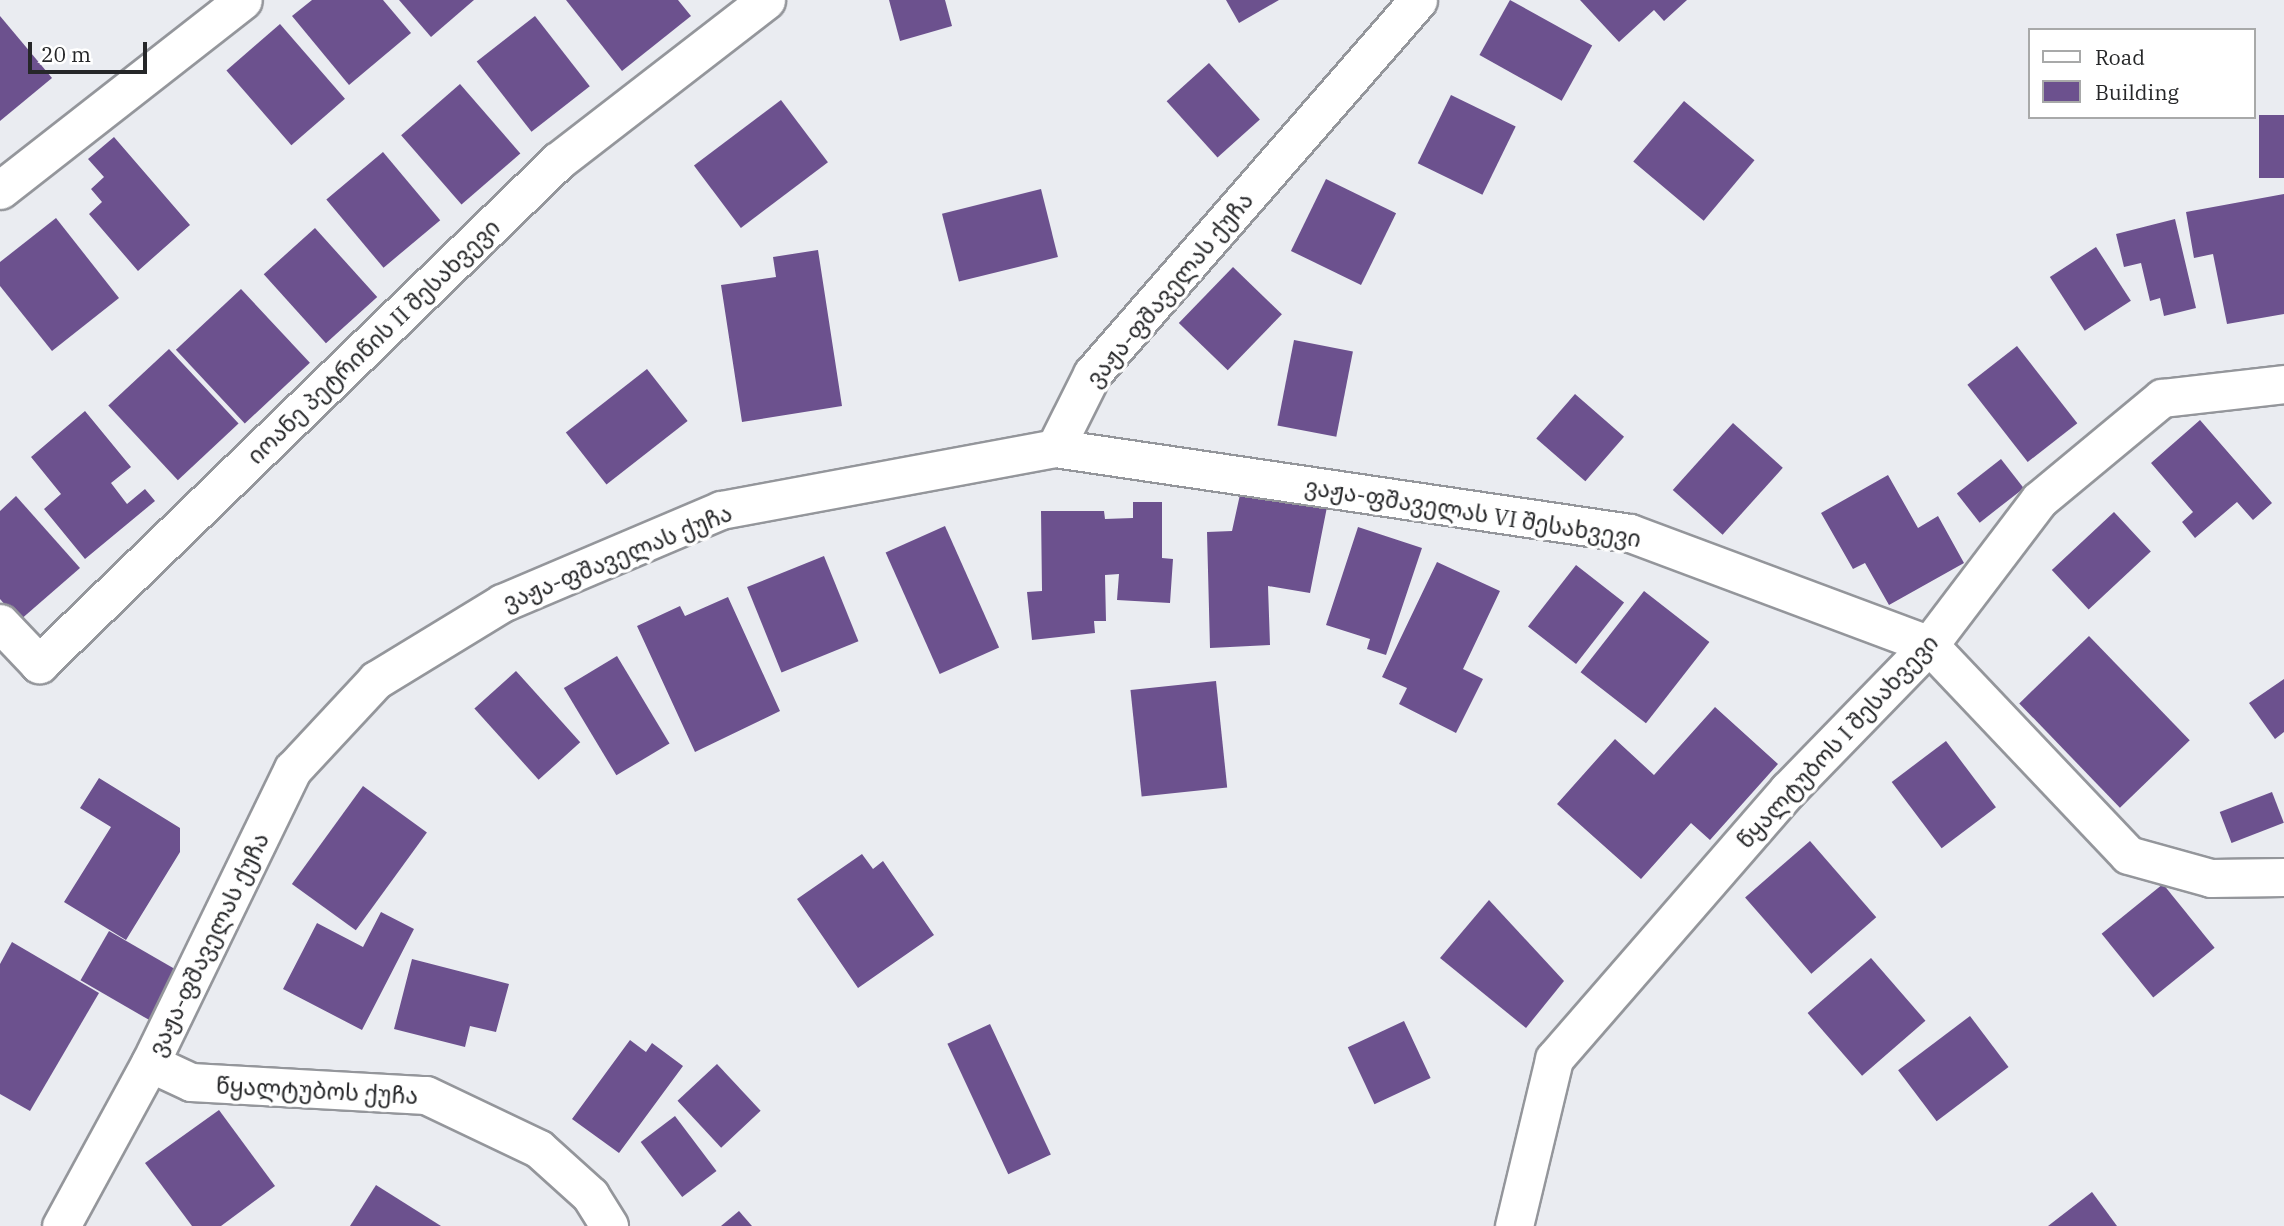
<!DOCTYPE html>
<html>
<head>
<meta charset="utf-8">
<style>
	body { margin:0 }
	#map { position:relative; width:2284px; height:1226px; overflow:hidden; background:#eaecf1; font-family:"IBM Plex Serif","Noto Sans Georgian",serif }
	div>[style] { position:absolute }
	.building>* { inset:0; background:#6c518e; transform-origin:0 0 }
	.roads { filter:drop-shadow(2px 0 #94969b) drop-shadow(-2px 0 #94969b) drop-shadow(0 2px #94969b) drop-shadow(0 -2px #94969b) }
	.street>* { height:37px; margin:-18.5px; padding:0 18.5px; transform-origin:18.5px; border-radius:18.5px; background:#fff }
	span { translate:-50% -50%; white-space:nowrap; text-align:center; line-height:1.15; -webkit-text-stroke:7px #fff; paint-order:stroke }
	.street-label { font-size:23px; color:#262729 }
	.legend { position:absolute; left:2028px; top:28px; width:228px; height:91px; box-sizing:border-box; background:#fff; border:2px solid #a8a9a9; margin:0; padding:9px 12px; list-style:none; font-size:21px; color:#262729 }
	.legend li { display:flex; align-items:center; gap:14px; height:35px }
	.legend b { width:35px; border:2px solid #a8a9a9 }
	.scale { position:absolute; left:28px; top:42px; width:119px; height:32px; box-sizing:border-box; border:4px solid #262729; border-top:0; padding-left:9px; font-size:21px; line-height:24px; white-space:nowrap; color:#262729; -webkit-text-stroke:5px #fff; paint-order:stroke }
</style>
</head>
<body>
<div id="map">
	<div class="building">
		<div style="clip-path:polygon(312px 0,383px 0,411px 33px,349px 85px,292px 16px)"></div>
		<div style="clip-path:polygon(399px 0,474px 0,431px 37px)"></div>
		<div style="clip-path:polygon(566px 0,678px 0,691px 16px,622px 71px)"></div>
		<div style="clip-path:polygon(889px 0,945px 0,952px 26px,900px 41px)"></div>
		<div style="clip-path:polygon(1226px 0,1279px 0,1239px 23px)"></div>
		<div style="left:1510px;top:0;width:94px;height:63px;rotate:29deg"></div>
		<div style="clip-path:polygon(1580px 0,1687px 0,1664px 21px,1654px 10px,1619px 42px)"></div>
		<div style="clip-path:polygon(0 16px,52px 78px,0 121px)"></div>
		<div style="left:535px;top:16px;width:89px;height:74px;rotate:52deg"></div>
		<div style="left:280px;top:24px;width:99px;height:71px;rotate:49deg"></div>
		<div style="left:1209px;top:63px;width:76px;height:57px;rotate:48deg"></div>
		<div style="left:460px;top:84px;width:92px;height:78px;rotate:49deg"></div>
		<div style="left:1451px;top:95px;width:72px;height:76px;rotate:26deg"></div>
		<div style="left:781px;top:100px;width:78px;height:109px;rotate:53deg"></div>
		<div style="left:1684px;top:101px;width:92px;height:79px;rotate:40deg"></div>
		<div style="left:2284px;top:115px;width:63px;height:25px;rotate:90deg"></div>
		<div style="clip-path:polygon(114px 137px,190px 225px,138px 271px,89px 214px,102px 202px,91px 189px,104px 177px,88px 159px)"></div>
		<div style="left:383px;top:152px;width:89px;height:74px;rotate:50deg"></div>
		<div style="left:1326px;top:179px;width:78px;height:80px;rotate:26deg"></div>
		<div style="left:1041px;top:189px;width:70px;height:102px;rotate:76deg"></div>
		<div style="clip-path:polygon(2284px 194px,2284px 314px,2227px 324px,2213px 254px,2194px 258px,2186px 212px)"></div>
		<div style="clip-path:polygon(56px 218px,119px 298px,52px 351px,0 286px,0 262px)"></div>
		<div style="clip-path:polygon(2175px 219px,2196px 308px,2164px 316px,2160px 298px,2150px 301px,2141px 263px,2124px 267px,2116px 234px)"></div>
		<div style="left:315px;top:228px;width:93px;height:69px;rotate:48deg"></div>
		<div style="left:2096px;top:247px;width:64px;height:55px;rotate:57deg"></div>
		<div style="clip-path:polygon(818px 250px,842px 406px,742px 422px,721px 285px,776px 277px,773px 257px)"></div>
		<div style="left:1233px;top:267px;width:68px;height:78px;rotate:44deg"></div>
		<div style="left:241px;top:289px;width:101px;height:89px;rotate:47deg"></div>
		<div style="left:1294px;top:340px;width:60px;height:87px;rotate:11deg"></div>
		<div style="left:2017px;top:346px;width:98px;height:63px;rotate:52deg"></div>
		<div style="left:169px;top:349px;width:102px;height:83px;rotate:47deg"></div>
		<div style="left:647px;top:369px;width:66px;height:103px;rotate:52deg"></div>
		<div style="left:1575px;top:394px;width:65px;height:59px;rotate:41deg"></div>
		<div style="clip-path:polygon(85px 411px,131px 467px,111px 483px,127px 504px,145px 489px,155px 501px,85px 559px,44px 509px,61px 494px,31px 457px)"></div>
		<div style="clip-path:polygon(2200px 420px,2272px 503px,2253px 520px,2237px 502px,2195px 538px,2182px 522px,2193px 512px,2151px 463px)"></div>
		<div style="left:1733px;top:423px;width:67px;height:90px;rotate:42deg"></div>
		<div style="left:2001px;top:459px;width:37px;height:56px;rotate:52deg"></div>
		<div style="clip-path:polygon(1888px 475px,1918px 528px,1938px 516px,1964px 563px,1889px 605px,1865px 563px,1853px 569px,1821px 513px)"></div>
		<div style="clip-path:polygon(1241px 490px,1327px 507px,1310px 593px,1268px 586px,1270px 645px,1210px 648px,1207px 532px,1232px 531px)"></div>
		<div style="clip-path:polygon(16px 496px,80px 568px,19px 621px,0 599px,0 511px)"></div>
		<div style="clip-path:polygon(1133px 502px,1162px 502px,1162px 558px,1173px 559px,1170px 603px,1117px 600px,1119px 574px,1105px 575px,1106px 621px,1094px 621px,1095px 633px,1032px 640px,1027px 592px,1042px 591px,1041px 511px,1104px 511px,1105px 519px,1133px 518px)"></div>
		<div style="left:2114px;top:512px;width:54px;height:85px;rotate:47deg"></div>
		<div style="left:945px;top:526px;width:133px;height:65px;rotate:66deg"></div>
		<div style="clip-path:polygon(1358px 527px,1422px 548px,1386px 655px,1367px 649px,1370px 639px,1326px 625px)"></div>
		<div style="left:824px;top:556px;width:92px;height:83px;rotate:68deg"></div>
		<div style="clip-path:polygon(1437px 562px,1500px 591px,1463px 669px,1483px 679px,1456px 733px,1399px 704px,1407px 688px,1382px 677px)"></div>
		<div style="left:1576px;top:565px;width:61px;height:78px;rotate:38deg"></div>
		<div style="left:1644px;top:591px;width:83px;height:103px;rotate:38deg"></div>
		<div style="clip-path:polygon(728px 597px,780px 711px,695px 752px,637px 626px,680px 606px,685px 616px)"></div>
		<div style="left:2089px;top:636px;width:145px;height:97px;rotate:46deg"></div>
		<div style="left:617px;top:656px;width:102px;height:62px;rotate:59deg"></div>
		<div style="left:516px;top:671px;width:96px;height:56px;rotate:48deg"></div>
		<div style="clip-path:polygon(2284px 679px,2284px 732px,2275px 739px,2249px 703px)"></div>
		<div style="left:1216px;top:681px;width:107px;height:86px;rotate:84deg"></div>
		<div style="clip-path:polygon(1715px 707px,1778px 764px,1710px 840px,1691px 823px,1641px 879px,1557px 804px,1615px 739px,1654px 775px)"></div>
		<div style="left:1946px;top:741px;width:83px;height:68px;rotate:53deg"></div>
		<div style="clip-path:polygon(99px 778px,180px 828px,180px 852px,126px 940px,64px 902px,111px 827px,80px 808px)"></div>
		<div style="left:363px;top:786px;width:79px;height:121px;rotate:36deg"></div>
		<div style="left:2272px;top:792px;width:33px;height:56px;rotate:69deg"></div>
		<div style="left:1810px;top:841px;width:101px;height:86px;rotate:49deg"></div>
		<div style="clip-path:polygon(862px 854px,873px 869px,883px 861px,934px 935px,858px 988px,797px 899px)"></div>
		<div style="left:2163px;top:884px;width:82px;height:79px;rotate:51deg"></div>
		<div style="clip-path:polygon(1489px 900px,1564px 981px,1526px 1028px,1440px 958px)"></div>
		<div style="clip-path:polygon(381px 912px,414px 929px,362px 1030px,283px 989px,317px 923px,363px 947px)"></div>
		<div style="left:109px;top:931px;width:79px;height:57px;rotate:30deg"></div>
		<div style="clip-path:polygon(12px 942px,99px 993px,30px 1111px,0 1094px,0 964px)"></div>
		<div style="left:1871px;top:958px;width:83px;height:84px;rotate:49deg"></div>
		<div style="clip-path:polygon(412px 959px,509px 984px,496px 1032px,470px 1026px,465px 1047px,394px 1029px)"></div>
		<div style="left:1970px;top:1016px;width:64px;height:90px;rotate:53deg"></div>
		<div style="left:1404px;top:1021px;width:63px;height:62px;rotate:65deg"></div>
		<div style="left:990px;top:1024px;width:144px;height:47px;rotate:65deg"></div>
		<div style="clip-path:polygon(630px 1040px,646px 1052px,652px 1043px,683px 1066px,619px 1153px,572px 1119px)"></div>
		<div style="left:717px;top:1064px;width:64px;height:54px;rotate:47deg"></div>
		<div style="clip-path:polygon(219px 1110px,275px 1186px,221px 1226px,192px 1226px,145px 1163px)"></div>
		<div style="left:675px;top:1116px;width:69px;height:43px;rotate:53deg"></div>
		<div style="clip-path:polygon(376px 1185px,441px 1226px,350px 1226px)"></div>
		<div style="clip-path:polygon(2092px 1192px,2117px 1226px,2048px 1226px)"></div>
		<div style="clip-path:polygon(739px 1211px,752px 1226px,721px 1226px)"></div>
	</div>
	<div class="roads">
		<div class="street">
			<div style="left:0;top:190px;width:308px;rotate:-38deg"></div>
			<div style="left:1055px;top:448px;width:581px;rotate:8.41deg"></div>
			<div style="left:1630px;top:533px;width:319px;rotate:20.5deg"></div>
			<div style="left:1929px;top:645px;width:289px;rotate:46.5deg"></div>
			<div style="left:2128px;top:855px;width:86px;rotate:15.5deg"></div>
			<div style="left:2211px;top:878px;width:73px;rotate:-0.8deg"></div>
			<div style="left:0;top:623px;width:57px;rotate:46.4deg"></div>
			<div style="left:39px;top:664px;width:723px;rotate:-44.1deg"></div>
			<div style="left:558px;top:161px;width:263px;rotate:-37.7deg"></div>
			<div style="left:150px;top:1063px;width:45px;rotate:24.9deg"></div>
			<div style="left:191px;top:1082px;width:235px;rotate:3.2deg"></div>
			<div style="left:426px;top:1095px;width:125px;rotate:25.5deg"></div>
			<div style="left:539px;top:1149px;width:69px;rotate:42deg"></div>
			<div style="left:590px;top:1195px;width:36px;rotate:58deg"></div>
			<div style="left:61px;top:1226px;width:186px;rotate:-61.4deg"></div>
			<div style="left:150px;top:1063px;width:327px;rotate:-64.1deg"></div>
			<div style="left:293px;top:769px;width:122px;rotate:-47deg"></div>
			<div style="left:376px;top:680px;width:148px;rotate:-31.4deg"></div>
			<div style="left:502px;top:603px;width:238px;rotate:-23deg"></div>
			<div style="left:721px;top:510px;width:340px;rotate:-10.5deg"></div>
			<div style="left:1055px;top:448px;width:83px;rotate:-63.4deg"></div>
			<div style="left:1092px;top:374px;width:496px;rotate:-48.9deg"></div>
			<div style="left:1514px;top:1226px;width:172px;rotate:-76.5deg"></div>
			<div style="left:1554px;top:1059px;width:357px;rotate:-49deg"></div>
			<div style="left:1788px;top:790px;width:202px;rotate:-45.8deg"></div>
			<div style="left:1929px;top:645px;width:182px;rotate:-52.8deg"></div>
			<div style="left:2039px;top:500px;width:160px;rotate:-39.7deg"></div>
			<div style="left:2162px;top:398px;width:123px;rotate:-6.5deg"></div>
		</div>
	</div>
	<div class="street-label">
		<span style="left:1169px;top:289px;rotate:-50deg">ვაჟა-ფშაველას ქუჩა</span>
		<span style="left:373px;top:341px;rotate:-44deg">იოანე პეტრიწის II შესახვევი</span>
		<span style="left:1473px;top:512px;rotate:9deg">ვაჟა-ფშაველას VI შესახვევი</span>
		<span style="left:617px;top:557px;rotate:-22deg">ვაჟა-ფშაველას ქუჩა</span>
		<span style="left:1837px;top:741px;rotate:-47deg">წყალტუბოს I შესახვევი</span>
		<span style="left:208px;top:944px;rotate:-64deg">ვაჟა-ფშაველას ქუჩა</span>
		<span style="left:317px;top:1090px;rotate:3deg">წყალტუბოს ქუჩა</span>
	</div>
	<ul class="legend">
	<li><b style="height:9px;background:#fff"></b>Road</li>
	<li><b style="height:19px;background:#6c518e"></b>Building</li>
	</ul>
	<div class="scale">20 m</div>
</div>
</body>
</html>
